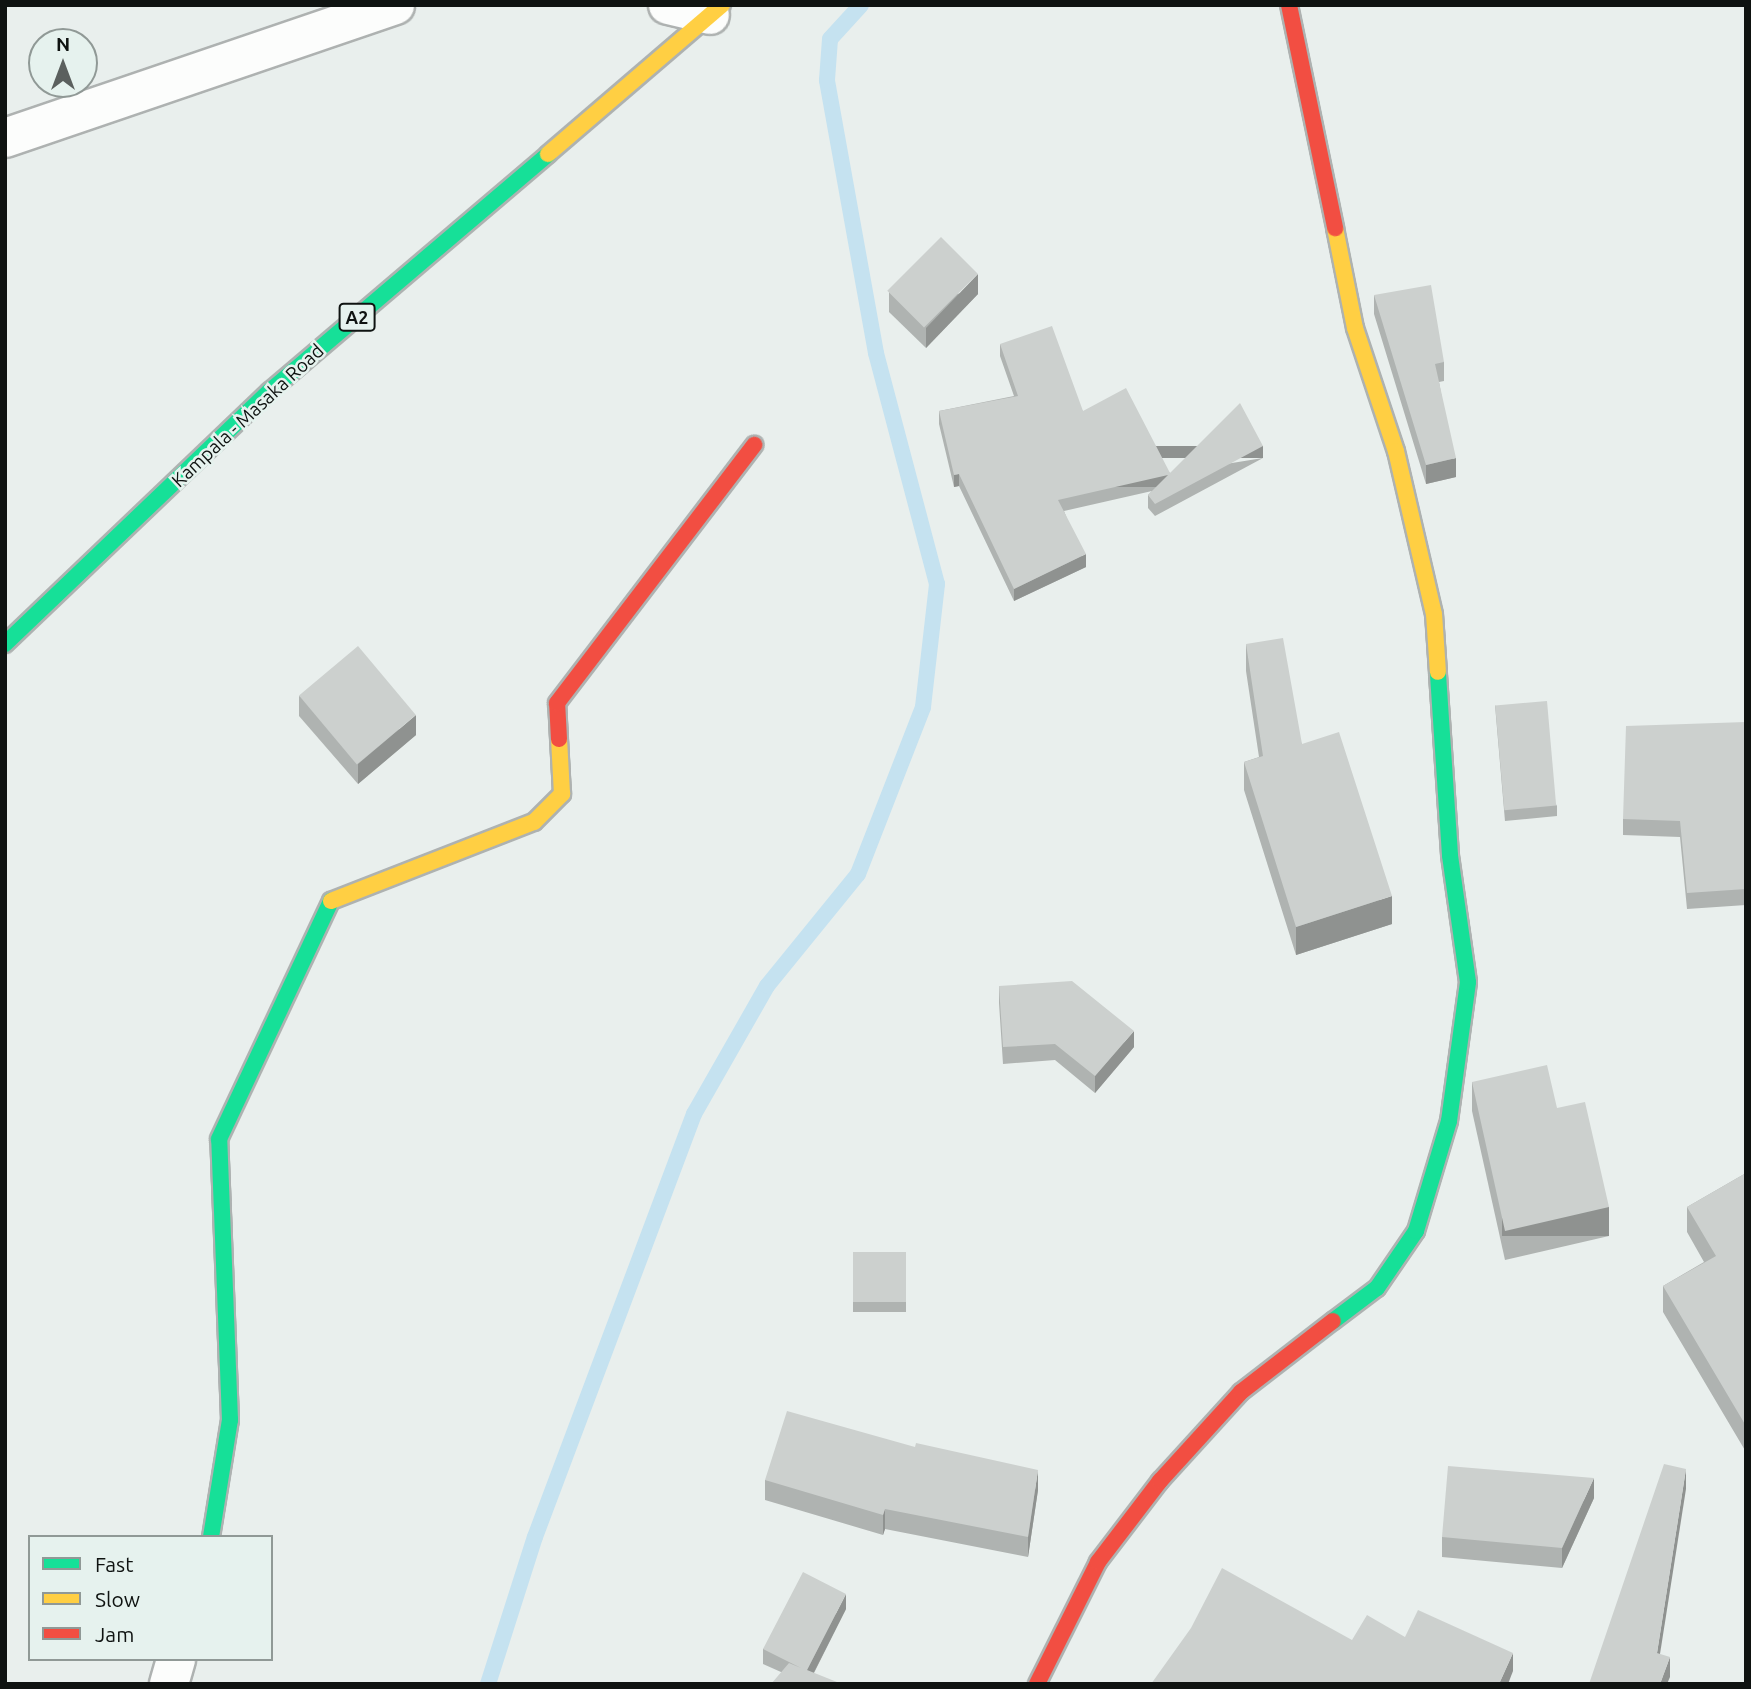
<!DOCTYPE html>
<html>
<head>
<meta charset="utf-8">
<style>
	body { margin:0 }
	#map { position:relative; width:1751px; height:1689px; overflow:hidden; background:#e9efed; font-family:Ubuntu,sans-serif }
	div>[style] { position:absolute }
	.stream>* { height:16px; margin:-8px; padding:0 8px; transform-origin:8px; border-radius:8px; background:#c5e2f0 }
	.roads { filter:drop-shadow(2px 0 #aeb2b1) drop-shadow(-2px 0 #aeb2b1) drop-shadow(0 2px #aeb2b1) drop-shadow(0 -2px #aeb2b1) }
	.street>* { height:38px; margin:-19px; padding:0 19px; transform-origin:19px; border-radius:19px; background:#fcfdfc }
	.fast>* { height:16px; margin:-8px; padding:0 8px; transform-origin:8px; border-radius:8px; background:#16e098 }
	.slow>* { height:16px; margin:-8px; padding:0 8px; transform-origin:8px; border-radius:8px; background:#ffcf43 }
	.jam>* { height:16px; margin:-8px; padding:0 8px; transform-origin:8px; border-radius:8px; background:#f24e42 }
	.wall>* { inset:0; background:#afb3b1; transform-origin:0 0 }
	.shaded-wall>* { inset:0; background:#8f9290; transform-origin:0 0 }
	.building>* { inset:0; background:#ccd0ce; transform-origin:0 0 }
	span { translate:-50% -50%; white-space:nowrap; text-align:center; line-height:1.15; -webkit-text-stroke:5px #e6f2ee; paint-order:stroke }
	.shield-label span { padding:2px 5px; background:#e6f2ee; border:2px solid; border-radius:5px; -webkit-text-stroke-width:0 }
	.shield-label { font-size:18px; color:#0f1311; font-weight:700 }
	.street-label { font-size:19px; color:#0f1311 }
	.frame { position:absolute; inset:0; border:7px solid #0f1311; pointer-events:none }
	.legend { position:absolute; left:28px; top:1535px; width:245px; height:126px; box-sizing:border-box; background:#e6f2ee; border:2px solid #909996; margin:0; padding:9px 12px; list-style:none; font-size:21px; color:#0f1311 }
	.legend li { display:flex; align-items:center; gap:14px; height:35px }
	.legend b { width:35px; border:2px solid #909996 }
	.north { position:absolute; left:28px; top:28px; width:70px; height:70px; box-sizing:border-box; background:#e6f2ee; border:2px solid #909996; border-radius:50%; rotate:0deg; font-size:19px; font-weight:700; line-height:28px; text-align:center; color:#0f1311 }
	.north::after { content:''; display:block; margin:auto; width:24px; height:32px; background:#5b605e; clip-path:polygon(50% 0,100% 100%,50% 72%,0 100%) }
</style>
</head>
<body>
<div id="map">
	<div class="stream">
		<div style="left:488px;top:1684px;width:154px;rotate:-72.3deg"></div>
		<div style="left:535px;top:1537px;width:452px;rotate:-69.4deg"></div>
		<div style="left:694px;top:1114px;width:147px;rotate:-60.3deg"></div>
		<div style="left:767px;top:986px;width:144px;rotate:-50.9deg"></div>
		<div style="left:858px;top:874px;width:179px;rotate:-68.7deg"></div>
		<div style="left:923px;top:707px;width:124px;rotate:-83.5deg"></div>
		<div style="left:937px;top:584px;width:239px;rotate:-104.8deg"></div>
		<div style="left:876px;top:353px;width:277px;rotate:-100.2deg"></div>
		<div style="left:827px;top:80px;width:41px;rotate:-85.8deg"></div>
		<div style="left:830px;top:39px;width:46px;rotate:-47.6deg"></div>
	</div>
	<div class="roads">
		<div class="street">
			<div style="left:668px;top:5px;width:43px;rotate:13.4deg"></div>
			<div style="left:5px;top:138px;width:412px;rotate:-18.8deg"></div>
			<div style="left:169px;top:1684px;width:26px;rotate:-74deg"></div>
		</div>
		<div class="fast">
			<div style="left:5px;top:644px;width:366px;rotate:-43.7deg"></div>
			<div style="left:270px;top:391px;width:365px;rotate:-40.4deg"></div>
			<div style="left:1333px;top:1321px;width:55px;rotate:-36.9deg"></div>
			<div style="left:1377px;top:1288px;width:69px;rotate:-55.6deg"></div>
			<div style="left:1416px;top:1231px;width:115px;rotate:-73.3deg"></div>
			<div style="left:1449px;top:1121px;width:140px;rotate:-82.2deg"></div>
			<div style="left:1468px;top:982px;width:128px;rotate:-98.1deg"></div>
			<div style="left:1450px;top:855px;width:183px;rotate:-93.8deg"></div>
			<div style="left:211px;top:1537px;width:119px;rotate:-80.8deg"></div>
			<div style="left:230px;top:1420px;width:281px;rotate:-92.2deg"></div>
			<div style="left:219px;top:1139px;width:263px;rotate:-64.8deg"></div>
		</div>
		<div class="slow">
			<div style="left:548px;top:154px;width:229px;rotate:-40.6deg"></div>
			<div style="left:1335px;top:228px;width:102px;rotate:78.7deg"></div>
			<div style="left:1355px;top:328px;width:130px;rotate:71.6deg"></div>
			<div style="left:1396px;top:451px;width:167px;rotate:76.9deg"></div>
			<div style="left:1434px;top:614px;width:58px;rotate:86.1deg"></div>
			<div style="left:331px;top:901px;width:218px;rotate:-21.3deg"></div>
			<div style="left:534px;top:822px;width:40px;rotate:-45deg"></div>
			<div style="left:562px;top:794px;width:55px;rotate:-93.1deg"></div>
		</div>
		<div class="jam">
			<div style="left:1289px;top:5px;width:228px;rotate:78.3deg"></div>
			<div style="left:559px;top:739px;width:36px;rotate:-93deg"></div>
			<div style="left:557px;top:703px;width:325px;rotate:-52.6deg"></div>
			<div style="left:1037px;top:1684px;width:136px;rotate:-63.4deg"></div>
			<div style="left:1098px;top:1562px;width:102px;rotate:-52.6deg"></div>
			<div style="left:1160px;top:1481px;width:120px;rotate:-47.7deg"></div>
			<div style="left:1241px;top:1392px;width:116px;rotate:-37.7deg"></div>
		</div>
	</div>
	<div class="wall">
		<div style="clip-path:polygon(889px 292px,978px 294px,926px 348px,889px 312px)"></div>
		<div style="clip-path:polygon(1374px 295px,1444px 362px,1444px 381px,1439px 382px,1456px 477px,1426px 484px,1374px 314px)"></div>
		<div style="clip-path:polygon(1000px 344px,1083px 411px,1170px 473px,1263px 458px,1155px 516px,1148px 508px,1148px 495px,1152px 491px,1064px 511px,1086px 567px,1014px 601px,959px 486px,954px 487px,939px 424px,939px 411px,1014px 396px,1000px 356px)"></div>
		<div style="clip-path:polygon(1246px 644px,1302px 744px,1392px 924px,1296px 955px,1244px 790px,1244px 762px,1259px 757px,1246px 671px)"></div>
		<div style="clip-path:polygon(299px 696px,416px 735px,358px 784px,299px 716px)"></div>
		<div style="clip-path:polygon(1495px 705px,1557px 806px,1557px 816px,1505px 821px)"></div>
		<div style="clip-path:polygon(1746px 722px,1746px 905px,1687px 909px,1680px 837px,1623px 835px,1623px 819px)"></div>
		<div style="clip-path:polygon(999px 986px,1134px 1047px,1095px 1093px,1055px 1060px,1003px 1064px,999px 1003px)"></div>
		<div style="clip-path:polygon(1472px 1082px,1557px 1108px,1609px 1236px,1505px 1260px,1472px 1111px)"></div>
		<div style="clip-path:polygon(1746px 1173px,1746px 1452px,1663px 1312px,1663px 1286px,1704px 1262px,1687px 1232px,1687px 1207px)"></div>
		<div style="left:853px;top:1252px;width:53px;height:60px"></div>
		<div style="clip-path:polygon(765px 1480px,1038px 1490px,1028px 1557px,885px 1529px,883px 1535px,765px 1500px)"></div>
		<div style="clip-path:polygon(1594px 1498px,1562px 1568px,1442px 1557px,1442px 1537px)"></div>
		<div style="clip-path:polygon(846px 1609px,814px 1673px,781px 1672px,763px 1664px,763px 1649px)"></div>
	</div>
	<div class="shaded-wall">
		<div style="clip-path:polygon(978px 274px,978px 294px,926px 348px,926px 328px)"></div>
		<div style="left:1263px;top:446px;width:12px;height:123px;rotate:90deg"></div>
		<div style="clip-path:polygon(1456px 458px,1456px 477px,1426px 484px,1426px 465px)"></div>
		<div style="clip-path:polygon(959px 474px,959px 486px,954px 487px,954px 475px)"></div>
		<div style="left:1168px;top:475px;width:12px;height:113px;rotate:90deg"></div>
		<div style="clip-path:polygon(1086px 554px,1086px 567px,1014px 601px,1014px 589px)"></div>
		<div style="clip-path:polygon(416px 715px,416px 735px,358px 784px,358px 764px)"></div>
		<div style="clip-path:polygon(1392px 896px,1392px 924px,1296px 955px,1296px 927px)"></div>
		<div style="clip-path:polygon(1134px 1031px,1134px 1047px,1095px 1093px,1095px 1076px)"></div>
		<div style="left:1609px;top:1207px;width:29px;height:107px;rotate:90deg"></div>
		<div style="clip-path:polygon(1686px 1469px,1686px 1489px,1657px 1673px,1657px 1653px)"></div>
		<div style="clip-path:polygon(1038px 1470px,1038px 1490px,1028px 1557px,1028px 1537px)"></div>
		<div style="clip-path:polygon(1594px 1478px,1594px 1498px,1562px 1568px,1562px 1548px)"></div>
		<div style="clip-path:polygon(885px 1509px,885px 1529px,883px 1535px,883px 1515px)"></div>
		<div style="clip-path:polygon(846px 1594px,846px 1609px,808px 1684px,807px 1670px)"></div>
		<div style="clip-path:polygon(1513px 1653px,1513px 1671px,1508px 1684px,1499px 1684px)"></div>
		<div style="clip-path:polygon(1670px 1657px,1670px 1677px,1667px 1684px,1660px 1684px)"></div>
	</div>
	<div class="building">
		<div style="left:941px;top:237px;width:52px;height:76px;rotate:45deg"></div>
		<div style="clip-path:polygon(1431px 285px,1444px 362px,1435px 364px,1456px 458px,1426px 465px,1374px 295px)"></div>
		<div style="clip-path:polygon(1052px 326px,1083px 411px,1126px 388px,1170px 473px,1240px 403px,1263px 446px,1155px 504px,1148px 495px,1168px 475px,1058px 500px,1086px 554px,1014px 589px,959px 474px,954px 475px,939px 411px,1018px 396px,1000px 344px)"></div>
		<div style="clip-path:polygon(1283px 638px,1302px 744px,1339px 732px,1392px 896px,1296px 927px,1244px 762px,1263px 756px,1246px 644px)"></div>
		<div style="left:358px;top:646px;width:90px;height:77px;rotate:50deg"></div>
		<div style="left:1547px;top:701px;width:105px;height:52px;rotate:85deg"></div>
		<div style="clip-path:polygon(1746px 722px,1746px 889px,1687px 893px,1680px 821px,1623px 819px,1626px 726px)"></div>
		<div style="clip-path:polygon(1072px 981px,1134px 1031px,1095px 1076px,1055px 1044px,1003px 1047px,999px 986px)"></div>
		<div style="clip-path:polygon(1547px 1065px,1557px 1108px,1585px 1102px,1609px 1207px,1505px 1231px,1472px 1082px)"></div>
		<div style="clip-path:polygon(1746px 1173px,1746px 1426px,1663px 1286px,1716px 1256px,1687px 1207px)"></div>
		<div style="left:853px;top:1252px;width:53px;height:50px"></div>
		<div style="clip-path:polygon(787px 1411px,915px 1447px,916px 1443px,1038px 1470px,1028px 1537px,885px 1509px,883px 1515px,765px 1480px)"></div>
		<div style="clip-path:polygon(1664px 1464px,1686px 1469px,1657px 1653px,1670px 1657px,1660px 1684px,1589px 1684px)"></div>
		<div style="clip-path:polygon(1448px 1466px,1594px 1478px,1562px 1548px,1442px 1537px)"></div>
		<div style="clip-path:polygon(1222px 1568px,1352px 1640px,1367px 1615px,1405px 1637px,1418px 1610px,1513px 1653px,1499px 1684px,1151px 1684px,1191px 1628px)"></div>
		<div style="clip-path:polygon(803px 1572px,846px 1594px,807px 1670px,842px 1684px,771px 1684px,789px 1663px,801px 1668px,763px 1649px)"></div>
	</div>
	<div class="shield-label">
		<span style="left:357px;top:317px">A2</span>
	</div>
	<div class="street-label">
		<span style="left:248px;top:416px;rotate:-43deg">Kampala - Masaka Road</span>
	</div>
	<div class="frame"></div>
	<ul class="legend">
	<li><b style="height:9px;background:#16e098"></b>Fast</li>
	<li><b style="height:9px;background:#ffcf43"></b>Slow</li>
	<li><b style="height:9px;background:#f24e42"></b>Jam</li>
	</ul>
	<div class="north">N</div>
</div>
</body>
</html>
